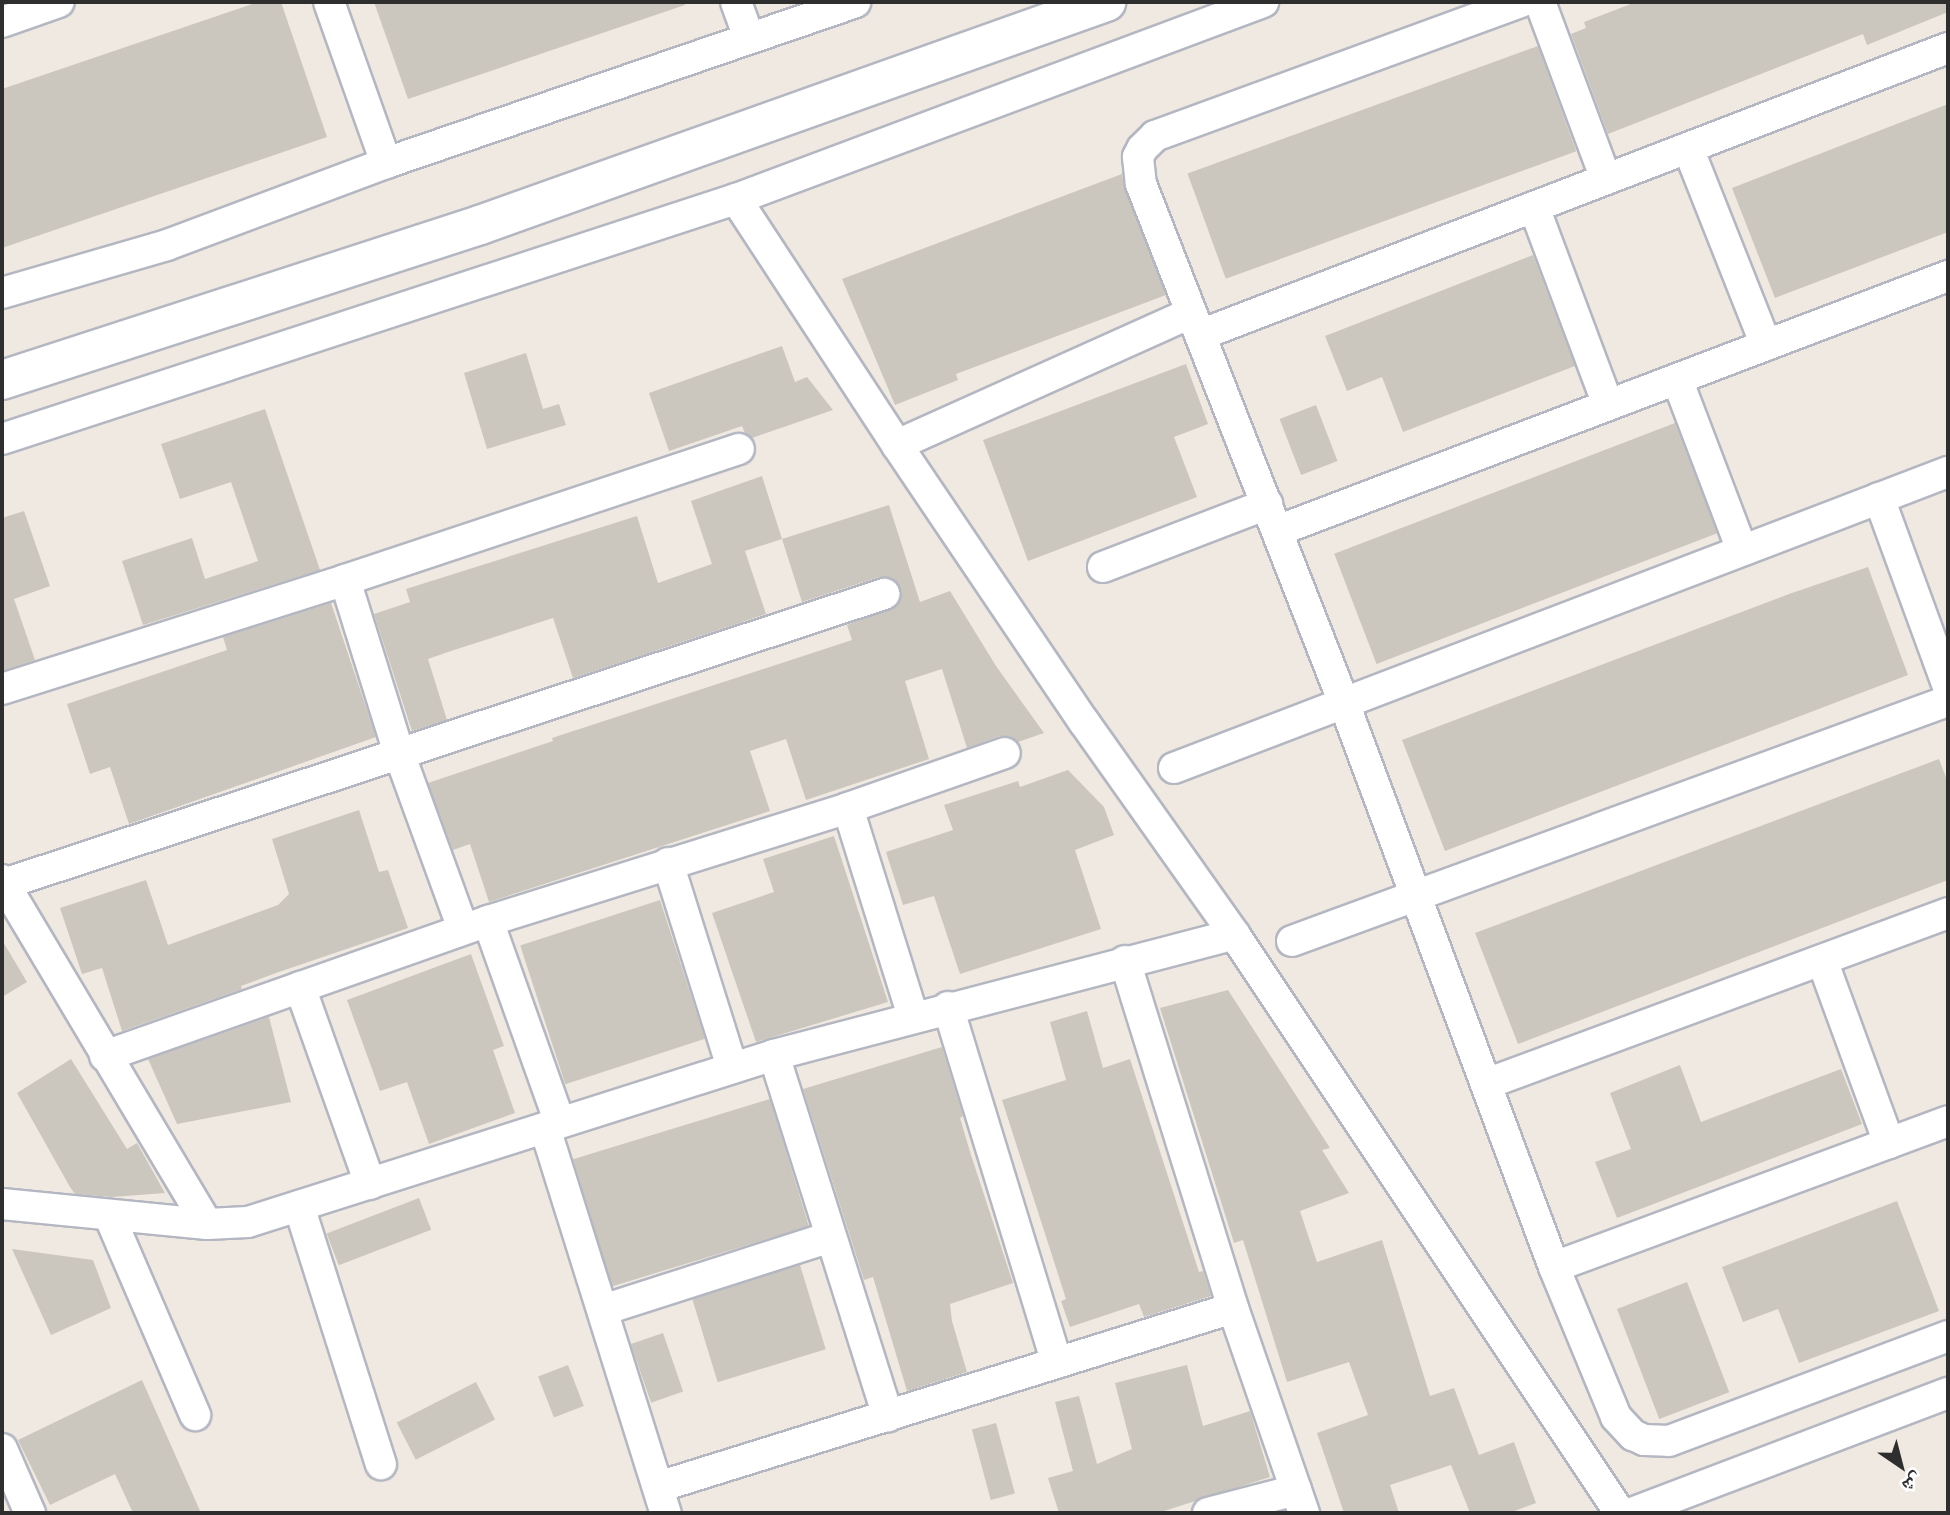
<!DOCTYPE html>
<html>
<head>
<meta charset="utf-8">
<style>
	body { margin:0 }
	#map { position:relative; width:1950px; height:1515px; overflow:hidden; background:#efe9e1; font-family:"Archivo Narrow","Noto Naskh Arabic",sans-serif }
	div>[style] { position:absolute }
	.building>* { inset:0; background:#cbc7bf; transform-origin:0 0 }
	.roads { filter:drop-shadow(2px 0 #b4b7c1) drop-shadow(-2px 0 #b4b7c1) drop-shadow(0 2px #b4b7c1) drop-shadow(0 -2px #b4b7c1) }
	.street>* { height:30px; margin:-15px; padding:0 15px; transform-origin:15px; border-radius:15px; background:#fff }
	.secondary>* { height:38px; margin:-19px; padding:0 19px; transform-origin:19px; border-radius:19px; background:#fff }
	span { translate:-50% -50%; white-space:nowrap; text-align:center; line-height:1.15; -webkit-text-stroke:6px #fff; paint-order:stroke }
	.frame { position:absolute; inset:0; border:4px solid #2e2e2e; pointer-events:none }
	.north { position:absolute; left:1866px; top:1431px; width:70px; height:70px; -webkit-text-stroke:5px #fff; paint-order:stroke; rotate:145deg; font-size:19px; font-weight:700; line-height:28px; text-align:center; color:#2e2e2e }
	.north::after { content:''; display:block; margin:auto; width:24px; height:32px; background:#2e2e2e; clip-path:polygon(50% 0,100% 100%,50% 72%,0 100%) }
</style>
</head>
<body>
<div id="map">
	<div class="building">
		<div style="clip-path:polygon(258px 2px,281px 2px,327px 137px,2px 248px,2px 89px)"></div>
		<div style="clip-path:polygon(374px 2px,684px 2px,685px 5px,408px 99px)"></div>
		<div style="clip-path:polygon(1636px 2px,1948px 2px,1948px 12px,1867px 45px,1863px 34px,1608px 134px,1571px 34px,1586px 28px,1584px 22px)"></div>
		<div style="left:1538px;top:46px;width:112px;height:373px;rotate:70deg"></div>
		<div style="clip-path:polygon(1948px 104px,1948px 232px,1775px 298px,1732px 188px)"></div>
		<div style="clip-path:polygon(1122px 174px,1125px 190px,1166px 295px,956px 374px,958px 380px,895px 405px,842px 279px)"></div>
		<div style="clip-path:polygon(1533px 255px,1575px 366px,1403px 432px,1382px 377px,1347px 391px,1325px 336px)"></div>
		<div style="clip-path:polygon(782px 346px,795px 382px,807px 377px,833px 410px,752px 438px,745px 433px,742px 426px,669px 451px,649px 393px)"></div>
		<div style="clip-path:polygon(526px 353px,543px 409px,559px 404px,566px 425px,487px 449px,464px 373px)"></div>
		<div style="clip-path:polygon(1186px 364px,1208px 424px,1174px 437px,1197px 497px,1028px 561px,983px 440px)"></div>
		<div style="left:1316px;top:405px;width:60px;height:39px;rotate:69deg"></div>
		<div style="clip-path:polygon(265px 409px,320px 570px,143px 625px,122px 561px,192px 538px,205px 579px,258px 561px,231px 482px,180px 499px,161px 444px)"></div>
		<div style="left:1675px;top:423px;width:118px;height:365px;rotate:69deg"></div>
		<div style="clip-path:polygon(762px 476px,782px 539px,745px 551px,766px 614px,573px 678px,553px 618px,451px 651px,428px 659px,447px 720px,412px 731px,374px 614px,410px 602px,406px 589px,637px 516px,658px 583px,712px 564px,691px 501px)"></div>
		<div style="clip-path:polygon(889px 505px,920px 602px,950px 591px,996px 666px,1044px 733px,1018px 742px,1009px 736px,1000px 736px,967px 748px,942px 669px,905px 681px,929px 759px,806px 800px,786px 739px,750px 751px,770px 811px,489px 902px,470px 844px,453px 850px,428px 783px,553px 741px,552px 738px,852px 640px,847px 625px,897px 605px,901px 597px,896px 581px,888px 577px,879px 577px,802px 602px,782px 539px)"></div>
		<div style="clip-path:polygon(24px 511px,50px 586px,14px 599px,35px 660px,2px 671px,2px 518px)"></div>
		<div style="clip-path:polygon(1868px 567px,1908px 675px,1445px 851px,1402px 740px,1789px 594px)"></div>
		<div style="clip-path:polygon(331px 603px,376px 737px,129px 824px,110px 767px,90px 774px,67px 704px,227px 650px,223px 637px)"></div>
		<div style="clip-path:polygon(1939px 759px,1948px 783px,1948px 880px,1518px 1044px,1475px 933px)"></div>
		<div style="clip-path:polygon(1068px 770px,1104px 807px,1114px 835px,1075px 850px,1101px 929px,960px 974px,934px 896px,903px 905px,886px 852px,953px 830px,944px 805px,1018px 781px,1020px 787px)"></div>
		<div style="clip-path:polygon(359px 810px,379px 872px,388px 870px,408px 928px,276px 973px,241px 986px,242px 989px,122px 1031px,102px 968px,82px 974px,60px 908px,146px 880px,168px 945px,278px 905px,289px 894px,272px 839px)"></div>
		<div style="clip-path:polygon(834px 836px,888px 1002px,756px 1042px,712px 913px,774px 892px,763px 859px)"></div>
		<div style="left:660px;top:900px;width:146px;height:147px;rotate:72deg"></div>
		<div style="clip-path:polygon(2px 940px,27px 982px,2px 997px)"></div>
		<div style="clip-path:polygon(471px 954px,504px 1046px,493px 1050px,515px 1113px,429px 1144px,407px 1082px,380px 1091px,347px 1000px)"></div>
		<div style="clip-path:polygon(1228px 990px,1330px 1148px,1322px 1150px,1349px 1193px,1300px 1211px,1317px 1262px,1382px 1240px,1430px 1396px,1454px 1388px,1479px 1455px,1514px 1442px,1536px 1503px,1509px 1513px,1470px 1513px,1451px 1465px,1390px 1485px,1399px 1513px,1344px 1513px,1317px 1433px,1368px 1415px,1349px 1362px,1287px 1382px,1243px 1240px,1234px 1243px,1160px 1008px)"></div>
		<div style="clip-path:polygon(1087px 1011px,1103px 1068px,1130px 1059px,1199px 1272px,1203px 1271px,1211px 1296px,1144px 1317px,1139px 1304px,1070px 1327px,1061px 1301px,1066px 1299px,1002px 1100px,1066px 1080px,1050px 1022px)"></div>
		<div style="clip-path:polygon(269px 1017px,291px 1102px,177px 1124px,148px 1059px)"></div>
		<div style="clip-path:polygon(942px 1047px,963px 1116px,960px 1118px,971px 1155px,1013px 1283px,950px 1304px,952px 1321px,967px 1372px,907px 1391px,873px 1277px,864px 1280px,803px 1089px)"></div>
		<div style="clip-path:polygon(71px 1059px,127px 1149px,137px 1143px,165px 1193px,112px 1197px,75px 1194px,70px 1187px,17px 1093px)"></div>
		<div style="clip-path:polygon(1680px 1065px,1701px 1122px,1841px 1069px,1862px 1124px,1617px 1218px,1595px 1162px,1631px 1149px,1610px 1093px)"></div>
		<div style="left:770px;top:1099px;width:133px;height:206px;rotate:73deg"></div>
		<div style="left:419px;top:1198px;width:34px;height:99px;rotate:69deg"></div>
		<div style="clip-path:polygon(1897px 1201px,1939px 1311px,1799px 1363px,1778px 1309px,1743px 1322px,1722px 1267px)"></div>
		<div style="clip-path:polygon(12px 1249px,93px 1260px,111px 1308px,51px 1335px)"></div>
		<div style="left:800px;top:1265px;width:88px;height:113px;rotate:73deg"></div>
		<div style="left:1687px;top:1282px;width:118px;height:75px;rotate:69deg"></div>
		<div style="left:663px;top:1333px;width:62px;height:34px;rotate:71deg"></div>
		<div style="left:568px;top:1365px;width:44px;height:32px;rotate:69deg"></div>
		<div style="clip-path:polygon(1187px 1365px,1203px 1426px,1250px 1411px,1270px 1477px,1158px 1513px,1059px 1513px,1048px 1478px,1073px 1471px,1055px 1402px,1079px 1396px,1097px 1464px,1132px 1449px,1115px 1383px)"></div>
		<div style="clip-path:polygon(142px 1380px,201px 1513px,133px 1513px,115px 1474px,50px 1505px,18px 1440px)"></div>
		<div style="left:476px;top:1382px;width:42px;height:89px;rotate:63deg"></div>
		<div style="left:996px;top:1423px;width:73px;height:25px;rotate:75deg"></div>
	</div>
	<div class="roads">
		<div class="street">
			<div style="left:329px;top:2px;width:171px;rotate:70.5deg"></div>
			<div style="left:736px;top:2px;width:38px;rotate:70deg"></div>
			<div style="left:1521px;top:2px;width:390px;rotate:159.9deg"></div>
			<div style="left:1155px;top:136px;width:18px;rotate:135deg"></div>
			<div style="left:1142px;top:149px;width:9px;rotate:117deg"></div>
			<div style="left:1138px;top:157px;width:27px;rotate:84deg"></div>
			<div style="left:1141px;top:184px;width:557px;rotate:68.64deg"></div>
			<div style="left:1344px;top:703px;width:602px;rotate:69.58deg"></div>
			<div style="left:1554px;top:1267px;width:162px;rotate:67.5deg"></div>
			<div style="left:1616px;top:1417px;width:25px;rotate:47deg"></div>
			<div style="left:1633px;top:1435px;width:12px;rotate:24deg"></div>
			<div style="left:1644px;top:1440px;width:25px;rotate:2deg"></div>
			<div style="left:1669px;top:1441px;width:298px;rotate:-20.6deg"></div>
			<div style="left:1540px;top:2px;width:189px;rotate:69.6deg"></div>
			<div style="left:2px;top:22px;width:60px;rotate:-19.3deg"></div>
			<div style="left:1688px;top:148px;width:212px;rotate:68.4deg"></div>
			<div style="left:736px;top:199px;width:294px;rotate:56.8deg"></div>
			<div style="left:897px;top:445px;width:334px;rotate:56deg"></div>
			<div style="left:1084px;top:722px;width:260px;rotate:54.7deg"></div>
			<div style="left:1234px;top:934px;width:696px;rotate:56.31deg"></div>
			<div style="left:1534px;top:207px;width:211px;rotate:69.5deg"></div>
			<div style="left:2px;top:293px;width:172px;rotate:-16.2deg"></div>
			<div style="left:167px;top:245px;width:234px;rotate:-20.5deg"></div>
			<div style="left:386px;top:163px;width:496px;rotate:-18.9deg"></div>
			<div style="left:1200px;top:335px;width:801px;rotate:-20.99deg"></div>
			<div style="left:1677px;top:379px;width:183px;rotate:69.2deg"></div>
			<div style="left:2px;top:439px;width:772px;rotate:-18.11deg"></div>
			<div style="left:736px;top:199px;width:563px;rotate:-20.5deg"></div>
			<div style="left:897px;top:445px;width:322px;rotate:-24.2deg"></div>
			<div style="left:1879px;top:498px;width:201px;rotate:69.9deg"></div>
			<div style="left:1277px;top:531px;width:718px;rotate:-20.81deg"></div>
			<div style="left:1103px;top:567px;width:176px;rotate:-21deg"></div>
			<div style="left:345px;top:580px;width:181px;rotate:72.7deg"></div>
			<div style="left:399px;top:753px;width:187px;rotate:70deg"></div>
			<div style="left:2px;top:689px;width:360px;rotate:-17.6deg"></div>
			<div style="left:345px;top:580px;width:415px;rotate:-18.4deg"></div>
			<div style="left:1174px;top:768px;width:829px;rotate:-20.93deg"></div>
			<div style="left:848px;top:808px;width:219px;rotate:72.7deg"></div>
			<div style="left:668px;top:863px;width:214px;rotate:72.6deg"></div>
			<div style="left:2px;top:880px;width:400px;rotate:59.2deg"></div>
			<div style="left:4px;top:884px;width:927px;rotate:-18.24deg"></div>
			<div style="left:488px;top:921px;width:214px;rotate:70.4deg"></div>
			<div style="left:1292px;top:941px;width:699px;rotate:-20.1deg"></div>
			<div style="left:1822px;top:960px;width:195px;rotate:69.9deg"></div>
			<div style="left:1125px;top:961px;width:363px;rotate:72.7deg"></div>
			<div style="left:1233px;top:1308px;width:217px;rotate:70.9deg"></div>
			<div style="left:300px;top:987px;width:209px;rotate:70.4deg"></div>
			<div style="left:948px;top:1007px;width:372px;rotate:73deg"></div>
			<div style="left:774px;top:1055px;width:379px;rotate:72.5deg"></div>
			<div style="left:105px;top:1056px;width:406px;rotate:-19.4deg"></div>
			<div style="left:488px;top:921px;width:377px;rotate:-17.4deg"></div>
			<div style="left:848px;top:808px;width:166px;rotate:-19.3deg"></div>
			<div style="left:1486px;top:1084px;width:493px;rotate:-20.3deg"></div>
			<div style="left:545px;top:1128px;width:404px;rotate:72.6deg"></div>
			<div style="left:2px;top:1204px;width:206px;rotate:5.6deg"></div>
			<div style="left:207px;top:1224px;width:41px;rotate:-2.8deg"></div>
			<div style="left:248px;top:1222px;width:552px;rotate:-17.61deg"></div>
			<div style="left:774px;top:1055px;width:476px;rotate:-14.7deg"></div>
			<div style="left:299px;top:1206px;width:271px;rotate:72.4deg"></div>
			<div style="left:109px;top:1215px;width:218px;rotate:66.7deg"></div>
			<div style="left:1554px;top:1267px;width:420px;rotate:-20.3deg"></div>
			<div style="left:603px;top:1310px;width:239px;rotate:-17.8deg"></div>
			<div style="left:2px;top:1449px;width:70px;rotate:66.4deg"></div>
			<div style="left:658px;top:1487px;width:602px;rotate:-17.29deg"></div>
			<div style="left:1208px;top:1513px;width:91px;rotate:-14.6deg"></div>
			<div style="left:1632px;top:1513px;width:338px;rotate:-20.8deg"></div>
		</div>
		<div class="secondary">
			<div style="left:2px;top:380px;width:503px;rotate:-17.97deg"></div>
			<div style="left:480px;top:225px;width:665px;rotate:-19.61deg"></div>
		</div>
	</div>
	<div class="frame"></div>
	<div class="north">ش</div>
</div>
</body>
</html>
